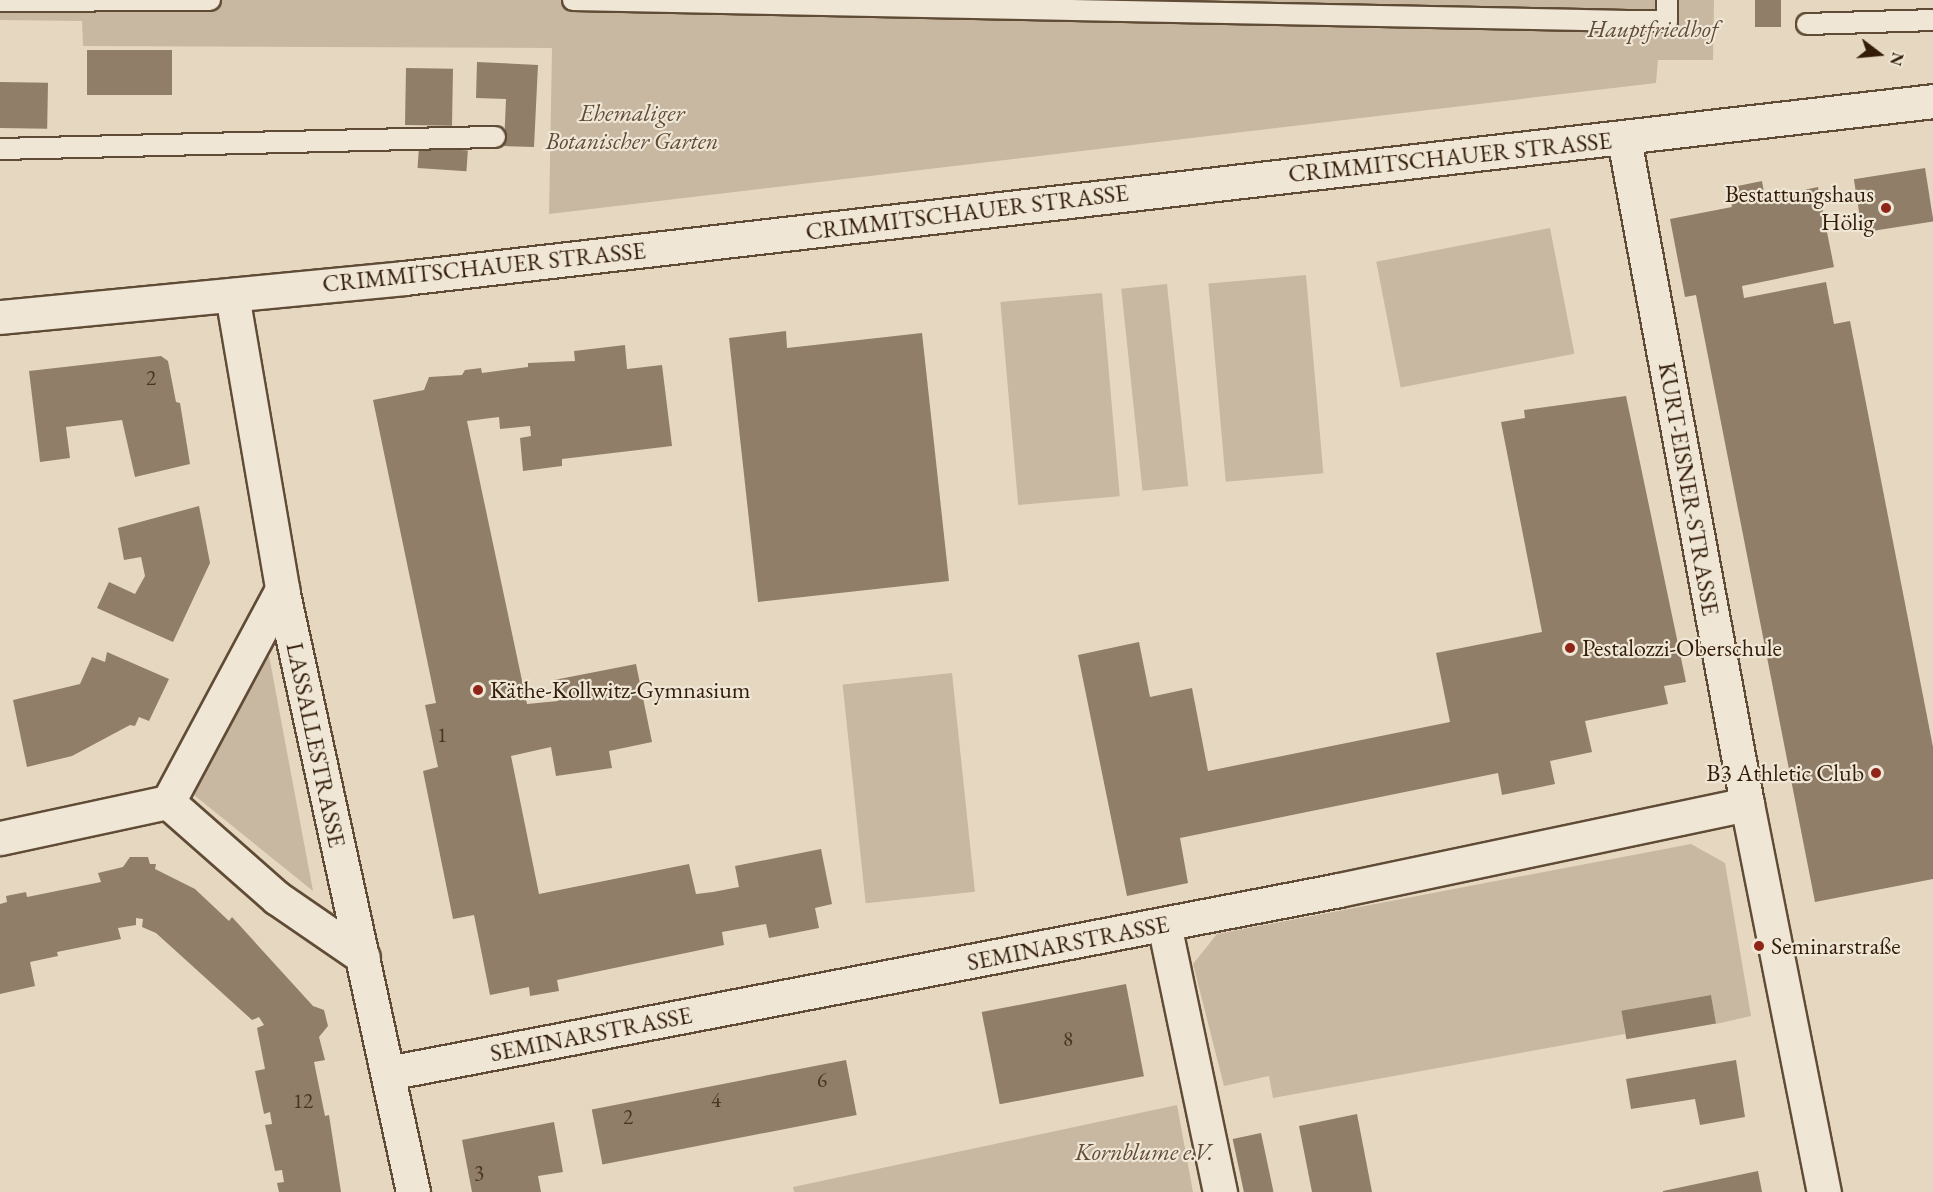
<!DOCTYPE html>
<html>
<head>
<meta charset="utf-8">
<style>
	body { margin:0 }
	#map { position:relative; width:1933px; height:1192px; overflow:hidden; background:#e6d8c0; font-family:"EB Garamond",serif }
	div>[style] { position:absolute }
	.green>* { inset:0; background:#c8b8a1; transform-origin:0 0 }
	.building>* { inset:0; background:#907e68; transform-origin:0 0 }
	.roads { filter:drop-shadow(2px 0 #604c36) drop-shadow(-2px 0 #604c36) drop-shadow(0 2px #604c36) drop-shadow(0 -2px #604c36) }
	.service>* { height:20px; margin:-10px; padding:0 10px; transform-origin:10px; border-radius:10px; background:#efe6d6 }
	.minor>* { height:33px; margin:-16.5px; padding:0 16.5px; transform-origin:16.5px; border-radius:16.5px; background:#efe6d6 }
	.secondary>* { height:33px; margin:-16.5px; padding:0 16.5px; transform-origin:16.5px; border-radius:16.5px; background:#efe6d6 }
	.dots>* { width:16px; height:16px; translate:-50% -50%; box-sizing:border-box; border:3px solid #efe6d6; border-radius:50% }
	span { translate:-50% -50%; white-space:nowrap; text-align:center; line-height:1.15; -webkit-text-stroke:4.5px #efe6d6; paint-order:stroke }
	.number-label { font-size:21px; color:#4a3520 }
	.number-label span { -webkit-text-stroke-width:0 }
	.park-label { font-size:24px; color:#604c36; font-style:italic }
	.street-label { font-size:24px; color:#331d08 }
	.poi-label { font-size:24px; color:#331d08 }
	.right { translate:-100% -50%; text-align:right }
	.left { translate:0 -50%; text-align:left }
	.north { position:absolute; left:1849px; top:24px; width:60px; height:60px; -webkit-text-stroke:4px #efe6d6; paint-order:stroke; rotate:106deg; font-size:16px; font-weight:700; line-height:24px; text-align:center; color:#331d08 }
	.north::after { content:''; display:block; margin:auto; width:21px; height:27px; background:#331d08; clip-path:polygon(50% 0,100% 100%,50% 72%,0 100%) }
</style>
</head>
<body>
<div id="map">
	<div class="green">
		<div style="clip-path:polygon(0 0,1714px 0,1713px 60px,1658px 60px,1656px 83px,549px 214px,552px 48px,83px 46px,82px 21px,0 20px)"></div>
		<div style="left:1550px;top:228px;width:128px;height:177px;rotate:79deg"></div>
		<div style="left:1306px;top:275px;width:199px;height:98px;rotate:85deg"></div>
		<div style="left:1167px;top:284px;width:203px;height:46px;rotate:84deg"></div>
		<div style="left:1102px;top:293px;width:204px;height:102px;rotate:85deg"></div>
		<div style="clip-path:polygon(267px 645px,313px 891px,194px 795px)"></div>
		<div style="left:952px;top:673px;width:220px;height:110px;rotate:84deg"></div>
		<div style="clip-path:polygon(1691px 844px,1725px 863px,1751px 1016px,1716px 1024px,1711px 995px,1622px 1011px,1625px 1034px,1273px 1098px,1269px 1076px,1224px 1086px,1193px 964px,1217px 934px)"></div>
		<div style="clip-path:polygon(1177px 1105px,1193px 1192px,794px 1192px,793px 1187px)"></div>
	</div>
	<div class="building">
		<div style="left:1755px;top:0;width:26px;height:27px"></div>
		<div style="left:87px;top:50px;width:85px;height:45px"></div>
		<div style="clip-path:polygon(477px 62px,538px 65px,534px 147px,504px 146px,506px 99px,476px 98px)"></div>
		<div style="left:406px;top:68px;width:47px;height:57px;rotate:1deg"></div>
		<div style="left:0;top:82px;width:48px;height:46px;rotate:1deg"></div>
		<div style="left:419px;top:147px;width:49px;height:21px;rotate:4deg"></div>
		<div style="left:1925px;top:168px;width:54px;height:72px;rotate:81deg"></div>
		<div style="clip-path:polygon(1762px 181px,1765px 198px,1818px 187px,1834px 267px,1742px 286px,1744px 298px,1826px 282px,1834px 324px,1850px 321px,1933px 747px,1933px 879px,1815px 902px,1696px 295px,1685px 297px,1670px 219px,1732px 207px,1728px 188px)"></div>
		<div style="clip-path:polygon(786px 331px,787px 348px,922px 333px,949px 581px,758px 602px,729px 338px)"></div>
		<div style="clip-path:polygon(625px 345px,627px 369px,662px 365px,672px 446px,562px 459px,562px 466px,523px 471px,520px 438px,531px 436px,530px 426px,500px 429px,499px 417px,467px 421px,527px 704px,558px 701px,554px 680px,636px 664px,652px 742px,609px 751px,612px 768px,556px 776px,551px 747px,511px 756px,539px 894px,689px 864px,696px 894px,713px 892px,739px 887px,735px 866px,821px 849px,832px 904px,815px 908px,819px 928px,769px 938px,766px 924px,722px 932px,724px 945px,557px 980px,559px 991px,530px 996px,529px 987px,490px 995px,474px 915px,453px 919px,423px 771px,438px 767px,425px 705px,436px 703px,373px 400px,424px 390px,429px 377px,462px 375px,465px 370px,481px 368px,482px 373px,528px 367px,528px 363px,575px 361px,574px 351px)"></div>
		<div style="clip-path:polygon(161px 356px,168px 361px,176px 402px,180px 403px,190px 464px,135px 477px,122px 420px,66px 427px,70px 458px,40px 462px,29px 371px)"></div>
		<div style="clip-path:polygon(1626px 396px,1686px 682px,1664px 686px,1668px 704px,1585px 721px,1592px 752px,1550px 761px,1555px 784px,1502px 795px,1498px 773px,1180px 838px,1188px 883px,1127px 896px,1078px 655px,1139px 642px,1150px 697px,1192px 688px,1208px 771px,1450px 722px,1436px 653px,1542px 632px,1501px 422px,1525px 418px,1524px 410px)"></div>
		<div style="clip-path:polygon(199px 506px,210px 563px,173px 642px,97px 608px,109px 582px,135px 594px,145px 576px,141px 557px,124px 560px,118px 528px)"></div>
		<div style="clip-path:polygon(107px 652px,169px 679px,149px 721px,139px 717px,135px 726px,130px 725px,72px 756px,27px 767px,13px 700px,80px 684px,92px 657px,105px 662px)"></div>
		<div style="clip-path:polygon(130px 857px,148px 857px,150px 864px,156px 864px,155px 869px,195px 889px,229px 921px,232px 917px,313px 1006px,324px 1010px,328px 1026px,319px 1037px,325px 1060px,314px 1062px,325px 1116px,329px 1115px,341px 1192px,279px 1192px,277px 1183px,284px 1182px,282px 1170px,275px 1171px,265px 1125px,272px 1124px,270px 1112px,264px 1114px,255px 1071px,265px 1069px,257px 1028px,264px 1025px,259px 1017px,252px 1020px,156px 933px,142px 927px,143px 919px,136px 918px,136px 925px,118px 928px,121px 939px,57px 952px,58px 956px,30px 962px,35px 986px,0 994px,0 904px,7px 902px,6px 896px,26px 892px,27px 897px,101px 882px,98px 873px,123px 867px)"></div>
		<div style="left:1126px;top:984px;width:94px;height:147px;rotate:79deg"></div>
		<div style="left:1711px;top:995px;width:29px;height:91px;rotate:80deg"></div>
		<div style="left:846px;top:1060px;width:56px;height:259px;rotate:79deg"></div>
		<div style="clip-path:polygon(1736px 1060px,1745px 1117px,1700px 1125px,1695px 1099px,1631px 1109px,1626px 1079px)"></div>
		<div style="clip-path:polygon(1357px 1114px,1372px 1192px,1312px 1192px,1299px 1126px)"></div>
		<div style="clip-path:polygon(554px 1122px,563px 1172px,538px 1176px,541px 1192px,472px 1192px,462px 1140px)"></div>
		<div style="left:1261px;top:1133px;width:60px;height:29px;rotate:78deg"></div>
		<div style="clip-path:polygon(1758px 1171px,1762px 1192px,1663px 1192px,1663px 1191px)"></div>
	</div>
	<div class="roads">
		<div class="service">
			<div style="left:573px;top:0;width:1055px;rotate:1.14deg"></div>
			<div style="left:1628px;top:21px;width:39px"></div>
			<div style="left:1667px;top:21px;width:21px;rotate:-90deg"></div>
			<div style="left:0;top:1px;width:210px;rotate:-0.3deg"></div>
			<div style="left:1807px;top:24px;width:126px;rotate:-1.8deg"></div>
			<div style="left:0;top:149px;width:495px;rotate:-1.4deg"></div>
		</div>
		<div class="minor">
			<div style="left:1624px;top:139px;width:676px;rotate:79.52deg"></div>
			<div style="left:1747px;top:804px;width:396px;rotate:78.8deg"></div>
			<div style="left:232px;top:295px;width:298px;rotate:80.3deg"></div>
			<div style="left:282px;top:589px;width:617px;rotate:77.74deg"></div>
			<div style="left:168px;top:802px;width:145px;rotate:41.4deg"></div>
			<div style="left:277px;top:898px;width:104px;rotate:34.5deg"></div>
			<div style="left:168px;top:802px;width:242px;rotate:-61.8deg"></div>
			<div style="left:0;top:838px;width:172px;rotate:-12.1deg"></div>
			<div style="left:1164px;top:924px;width:274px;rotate:78.2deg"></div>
			<div style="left:388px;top:1073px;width:968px;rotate:-10.89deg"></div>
			<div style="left:1339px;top:890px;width:417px;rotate:-11.9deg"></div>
		</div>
		<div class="secondary">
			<div style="left:0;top:317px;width:406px;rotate:-5.5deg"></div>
			<div style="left:404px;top:278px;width:1539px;rotate:-6.6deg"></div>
		</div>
	</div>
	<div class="dots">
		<div style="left:1886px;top:208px;background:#8f2418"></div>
		<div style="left:1570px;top:648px;background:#8f2418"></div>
		<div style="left:478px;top:690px;background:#8f2418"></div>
		<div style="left:1876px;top:773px;background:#8f2418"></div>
		<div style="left:1759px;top:946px;background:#8f2418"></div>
	</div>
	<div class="number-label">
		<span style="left:151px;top:378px">2</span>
		<span style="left:442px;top:735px">1</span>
		<span style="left:1068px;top:1039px">8</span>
		<span style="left:822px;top:1080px">6</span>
		<span style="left:716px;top:1100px">4</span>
		<span style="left:303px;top:1101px">12</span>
		<span style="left:628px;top:1117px">2</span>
		<span style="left:479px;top:1173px">3</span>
	</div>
	<div class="park-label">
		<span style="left:1653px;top:29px">Hauptfriedhof</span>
		<span style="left:632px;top:127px">Ehemaliger<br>Botanischer Garten</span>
		<span style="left:1144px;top:1152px">Kornblume e.V.</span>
	</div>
	<div class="street-label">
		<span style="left:1450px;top:157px;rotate:-6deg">CRIMMITSCHAUER STRASSE</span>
		<span style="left:967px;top:212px;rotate:-7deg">CRIMMITSCHAUER STRASSE</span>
		<span style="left:484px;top:267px;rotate:-6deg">CRIMMITSCHAUER STRASSE</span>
		<span style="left:1689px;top:489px;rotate:80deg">KURT-EISNER-STRASSE</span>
		<span style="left:316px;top:745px;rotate:78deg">LASSALLESTRASSE</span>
		<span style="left:1068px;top:943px;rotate:-11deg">SEMINARSTRASSE</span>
		<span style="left:591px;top:1034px;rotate:-11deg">SEMINARSTRASSE</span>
	</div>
	<div class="poi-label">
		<span class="right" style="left:1874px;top:208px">Bestattungshaus<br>Hölig</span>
		<span class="left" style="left:1582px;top:648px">Pestalozzi-Oberschule</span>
		<span class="left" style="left:490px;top:690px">Käthe-Kollwitz-Gymnasium</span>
		<span class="right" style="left:1864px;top:773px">B3 Athletic Club</span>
		<span class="left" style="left:1771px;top:946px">Seminarstraße</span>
	</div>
	<div class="north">N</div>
</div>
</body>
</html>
